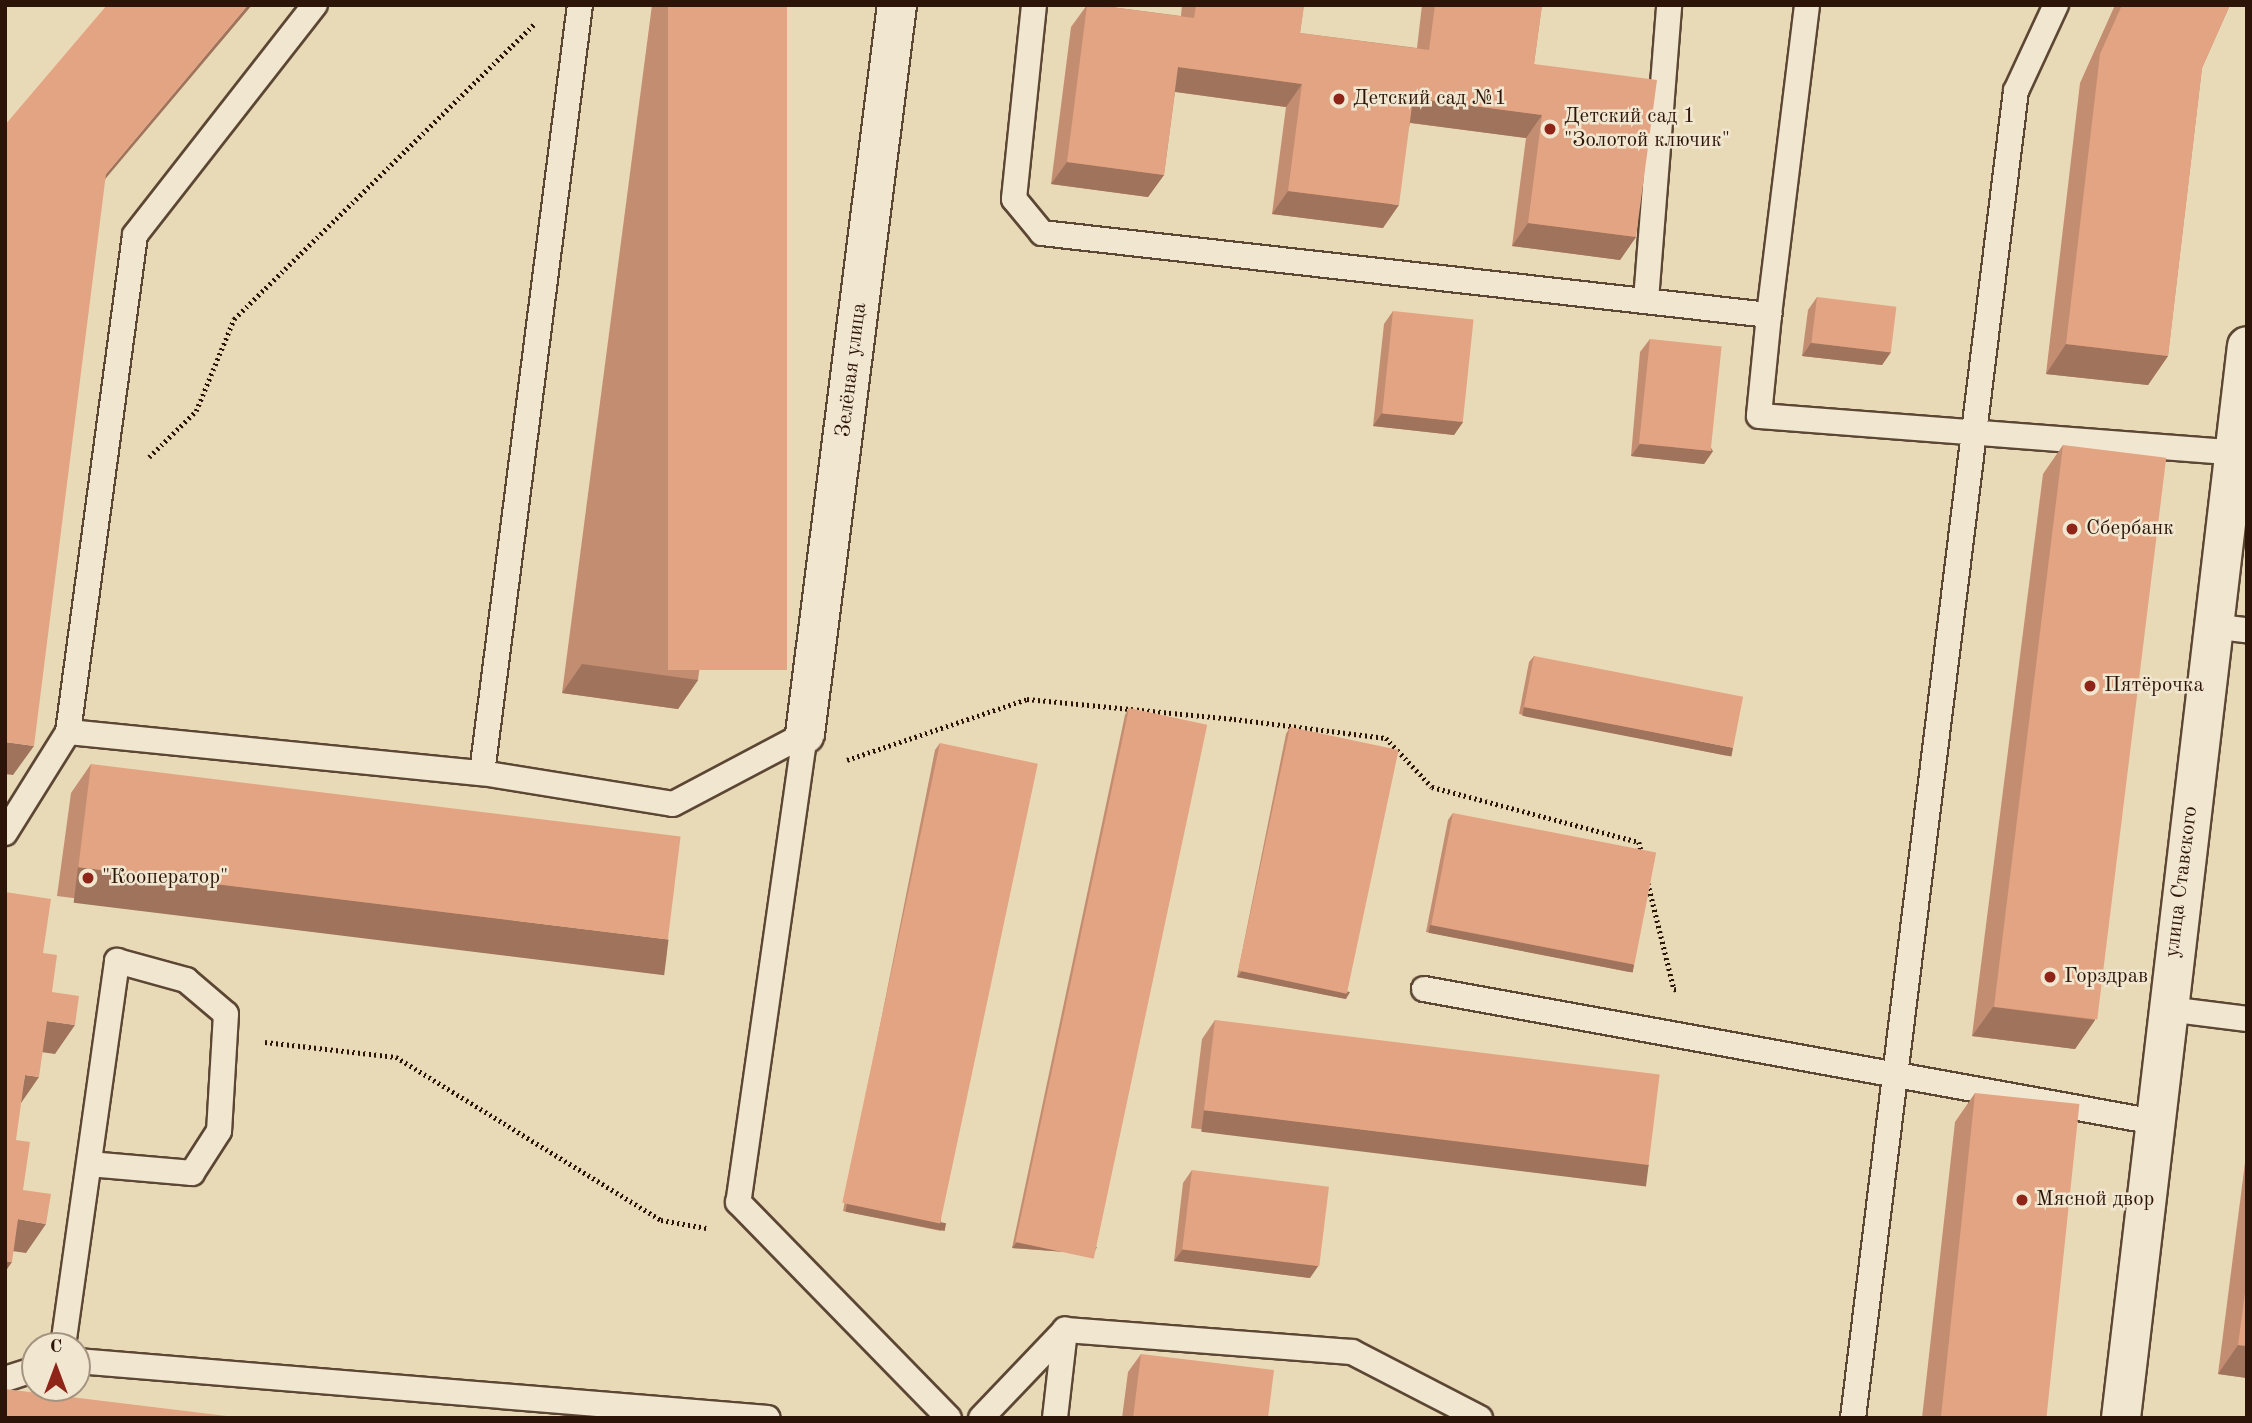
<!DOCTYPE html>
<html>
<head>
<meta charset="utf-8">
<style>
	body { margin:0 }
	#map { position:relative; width:2252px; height:1423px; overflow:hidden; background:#e9dab7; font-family:"Old Standard TT",serif }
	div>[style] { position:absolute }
	.path>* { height:4.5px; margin-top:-2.25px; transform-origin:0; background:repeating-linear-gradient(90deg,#2d1408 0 2px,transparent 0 5.5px) }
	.roads { filter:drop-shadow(2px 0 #5c4634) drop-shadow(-2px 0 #5c4634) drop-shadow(0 2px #5c4634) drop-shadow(0 -2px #5c4634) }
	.service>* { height:24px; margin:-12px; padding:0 12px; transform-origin:12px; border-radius:12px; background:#f1e7d0 }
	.minor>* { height:38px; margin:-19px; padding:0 19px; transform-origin:19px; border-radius:19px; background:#f1e7d0 }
	.tertiary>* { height:38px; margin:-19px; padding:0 19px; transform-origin:19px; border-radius:19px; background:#f1e7d0 }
	.wall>* { inset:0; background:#c38d71 }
	.shaded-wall>* { inset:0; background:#9f735c; transform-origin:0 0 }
	.building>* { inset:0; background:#e3a483; transform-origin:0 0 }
	.dots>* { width:19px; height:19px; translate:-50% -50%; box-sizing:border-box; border:4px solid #f1e7d0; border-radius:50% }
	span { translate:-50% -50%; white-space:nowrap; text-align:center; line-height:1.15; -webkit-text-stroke:5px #f1e7d0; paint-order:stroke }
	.poi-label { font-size:21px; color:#2d1408 }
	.left { translate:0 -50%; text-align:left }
	.street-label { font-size:21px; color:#2d1408 }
	.frame { position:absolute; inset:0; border:7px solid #2d1408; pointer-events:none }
	.north { position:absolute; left:21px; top:1332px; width:70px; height:70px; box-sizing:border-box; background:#f1e7d0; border:2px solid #a39380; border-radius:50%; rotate:0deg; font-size:19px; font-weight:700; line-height:28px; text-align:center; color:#2d1408 }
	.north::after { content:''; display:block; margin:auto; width:24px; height:32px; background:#8f2418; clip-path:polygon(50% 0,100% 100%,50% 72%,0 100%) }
</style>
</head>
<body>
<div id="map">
	<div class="path">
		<div style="left:149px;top:457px;width:66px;rotate:-44.4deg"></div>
		<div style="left:196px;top:411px;width:100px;rotate:-67.6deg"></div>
		<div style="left:234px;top:319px;width:421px;rotate:-44.5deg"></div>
		<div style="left:847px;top:760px;width:190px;rotate:-18.7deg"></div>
		<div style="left:1027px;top:699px;width:208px;rotate:5.5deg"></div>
		<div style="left:1234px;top:719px;width:153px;rotate:7.1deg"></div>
		<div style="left:1386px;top:738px;width:67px;rotate:46.8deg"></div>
		<div style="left:1432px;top:787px;width:214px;rotate:14.9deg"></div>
		<div style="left:1639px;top:842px;width:12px;rotate:76deg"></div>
		<div style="left:1648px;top:883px;width:109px;rotate:76.2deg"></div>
		<div style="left:1674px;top:989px;width:4px;rotate:14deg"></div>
		<div style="left:265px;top:1042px;width:132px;rotate:6.5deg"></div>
		<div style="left:396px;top:1057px;width:311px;rotate:31.6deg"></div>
		<div style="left:661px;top:1220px;width:46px;rotate:10.1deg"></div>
	</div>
	<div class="roads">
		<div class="service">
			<div style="left:1034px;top:5px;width:195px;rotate:95.9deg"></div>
			<div style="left:1014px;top:199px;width:44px;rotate:50.5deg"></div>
			<div style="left:1042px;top:233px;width:732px;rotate:6.44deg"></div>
			<div style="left:1769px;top:315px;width:312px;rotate:-83deg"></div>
			<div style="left:1646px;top:300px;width:296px;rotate:-85.5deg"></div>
			<div style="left:1769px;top:315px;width:101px;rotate:95.7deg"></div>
			<div style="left:1759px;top:416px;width:474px;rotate:4.4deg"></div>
			<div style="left:2212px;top:626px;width:35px;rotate:7deg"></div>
			<div style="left:68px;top:732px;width:501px;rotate:-82.32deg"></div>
			<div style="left:135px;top:235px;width:292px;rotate:-52deg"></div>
			<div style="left:805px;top:734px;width:473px;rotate:98.1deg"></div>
			<div style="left:738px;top:1202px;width:302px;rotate:45.7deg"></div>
			<div style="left:482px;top:773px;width:774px;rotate:-82.73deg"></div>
			<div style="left:5px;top:833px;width:119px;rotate:-58deg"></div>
			<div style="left:68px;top:732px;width:416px;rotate:5.7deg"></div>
			<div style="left:482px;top:773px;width:193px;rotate:9.2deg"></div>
			<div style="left:673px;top:804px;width:149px;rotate:-27.9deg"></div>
			<div style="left:1424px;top:989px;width:743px;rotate:10.31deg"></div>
			<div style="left:2168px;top:1009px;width:80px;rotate:7.2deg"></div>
			<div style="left:63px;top:1346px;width:389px;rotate:-82deg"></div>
			<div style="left:117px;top:961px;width:72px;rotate:15.4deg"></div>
			<div style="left:186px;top:980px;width:52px;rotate:40.4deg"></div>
			<div style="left:226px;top:1014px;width:117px;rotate:93.4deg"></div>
			<div style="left:219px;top:1131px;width:50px;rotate:122.7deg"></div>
			<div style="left:192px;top:1173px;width:103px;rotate:-175deg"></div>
			<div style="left:77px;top:1361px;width:693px;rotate:4.72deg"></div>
			<div style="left:5px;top:1379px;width:32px;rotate:-18deg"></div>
			<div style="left:981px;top:1418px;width:122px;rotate:-46.3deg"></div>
			<div style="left:1065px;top:1330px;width:288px;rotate:4.4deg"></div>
			<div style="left:1352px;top:1352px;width:144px;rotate:27.3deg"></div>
			<div style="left:1055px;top:1418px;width:89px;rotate:-83.5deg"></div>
			<div style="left:1853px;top:1418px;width:1337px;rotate:-83deg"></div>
			<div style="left:2016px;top:91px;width:95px;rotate:-65.1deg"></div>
		</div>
		<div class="minor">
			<div style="left:805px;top:734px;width:735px;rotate:-82.81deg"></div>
		</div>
		<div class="tertiary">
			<div style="left:2121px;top:1418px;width:1079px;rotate:-83.3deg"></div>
		</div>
	</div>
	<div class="wall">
		<div style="clip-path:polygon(652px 5px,787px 5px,698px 680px,678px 709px,562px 693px)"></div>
		<div style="clip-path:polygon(1087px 5px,1096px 5px,1181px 16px,1182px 5px,1304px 5px,1300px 33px,1417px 48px,1422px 5px,1542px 5px,1534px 64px,1636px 237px,1620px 260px,1512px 246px,1526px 138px,1410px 123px,1383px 228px,1272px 214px,1286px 107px,1175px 92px,1164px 175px,1148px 197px,1051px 184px,1071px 27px)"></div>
		<div style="clip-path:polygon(2115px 5px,2230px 5px,2202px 68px,2168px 356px,2148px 385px,2046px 374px,2080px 83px)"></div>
		<div style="clip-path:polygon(1817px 297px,1891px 352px,1882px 365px,1802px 356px,1808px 310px)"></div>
		<div style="clip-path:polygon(1393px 311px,1463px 422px,1454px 435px,1373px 426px,1384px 324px)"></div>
		<div style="clip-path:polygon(1650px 339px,1713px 451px,1704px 464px,1631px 456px,1640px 352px)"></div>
		<div style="clip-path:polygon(2063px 445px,2095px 1020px,2075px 1049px,1972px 1036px,2043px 474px)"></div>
		<div style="clip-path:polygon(1534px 656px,1728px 756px,1519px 714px,1529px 662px)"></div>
		<div style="clip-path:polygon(1129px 708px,1093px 1254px,1012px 1248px,1125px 715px)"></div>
		<div style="clip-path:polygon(1290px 727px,1346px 999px,1237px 977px,1286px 734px)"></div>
		<div style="clip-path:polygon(940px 743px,941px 1231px,843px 1211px,935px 750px)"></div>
		<div style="clip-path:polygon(91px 764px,648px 970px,57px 896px,71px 793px)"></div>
		<div style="clip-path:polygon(1453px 813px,1634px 965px,1629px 972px,1426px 932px,1448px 820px)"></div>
		<div style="clip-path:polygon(1215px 1020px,1649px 1165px,1636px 1183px,1191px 1128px,1202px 1039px)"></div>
		<div style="clip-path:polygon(1975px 1093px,2045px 1418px,1922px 1418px,1955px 1122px)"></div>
		<div style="clip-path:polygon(2247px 1147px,2247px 1378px,2218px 1374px)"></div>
		<div style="clip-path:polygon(1192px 1170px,1310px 1278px,1174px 1261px,1183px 1183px)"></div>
		<div style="clip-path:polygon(1141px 1354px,1268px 1418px,1122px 1418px,1128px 1372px)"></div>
	</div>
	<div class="shaded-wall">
		<div style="clip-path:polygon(248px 5px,252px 5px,85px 203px,106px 174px)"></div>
		<div style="clip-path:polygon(1178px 67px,1302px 84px,1286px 107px,1162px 90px)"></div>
		<div style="clip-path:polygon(1413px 98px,1542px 115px,1526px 138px,1397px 121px)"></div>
		<div style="clip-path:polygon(1067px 162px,1164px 175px,1148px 197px,1051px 184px)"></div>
		<div style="clip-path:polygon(1288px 191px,1399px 205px,1383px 228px,1272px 214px)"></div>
		<div style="clip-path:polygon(1528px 223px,1636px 237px,1620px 260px,1512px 246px)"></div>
		<div style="clip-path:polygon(1811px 343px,1891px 352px,1882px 365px,1802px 356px)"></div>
		<div style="clip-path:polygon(2066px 344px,2168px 356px,2148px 385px,2046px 374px)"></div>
		<div style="clip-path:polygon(1382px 413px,1463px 422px,1454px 435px,1373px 426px)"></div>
		<div style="clip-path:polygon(1640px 444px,1713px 451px,1704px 464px,1631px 456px)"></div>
		<div style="clip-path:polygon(582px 664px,698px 680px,678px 709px,562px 693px)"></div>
		<div style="left:1524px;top:707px;width:213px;height:9px;rotate:11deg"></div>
		<div style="clip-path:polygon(5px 742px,34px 746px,13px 775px,5px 774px)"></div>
		<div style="left:78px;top:867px;width:595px;height:36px;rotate:7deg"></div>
		<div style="left:1430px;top:925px;width:208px;height:8px;rotate:11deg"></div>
		<div style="clip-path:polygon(1242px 971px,1350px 992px,1346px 999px,1237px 977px)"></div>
		<div style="clip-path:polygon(1993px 1007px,2095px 1020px,2075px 1049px,1972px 1036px)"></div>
		<div style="clip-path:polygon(47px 1021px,75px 1025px,55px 1054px,27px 1050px)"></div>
		<div style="clip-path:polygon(25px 1075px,39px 1077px,19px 1106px)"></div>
		<div style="left:1204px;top:1110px;width:448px;height:22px;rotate:7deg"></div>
		<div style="left:847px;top:1204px;width:101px;height:8px;rotate:11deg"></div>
		<div style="clip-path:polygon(18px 1219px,46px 1224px,26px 1253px,5px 1250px)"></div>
		<div style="clip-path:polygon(1017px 1242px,1097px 1247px,1093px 1254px,1012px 1248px)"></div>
		<div style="clip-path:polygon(1183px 1249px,1319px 1265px,1310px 1278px,1174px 1261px)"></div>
		<div style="clip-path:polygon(5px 1261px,12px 1262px,5px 1272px)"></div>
		<div style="clip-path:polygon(2238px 1345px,2247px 1346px,2247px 1378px,2218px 1374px)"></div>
	</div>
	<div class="building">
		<div style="clip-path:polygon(107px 5px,248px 5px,106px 174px,34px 746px,5px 742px,5px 125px)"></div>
		<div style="left:668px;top:5px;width:119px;height:665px"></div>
		<div style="clip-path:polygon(1087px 5px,1096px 5px,1194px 18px,1196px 5px,1304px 5px,1300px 33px,1429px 50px,1435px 5px,1542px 5px,1534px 64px,1657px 80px,1636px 237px,1528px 223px,1542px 115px,1413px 98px,1399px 205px,1288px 191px,1302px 84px,1178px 67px,1164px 175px,1067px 162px)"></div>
		<div style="clip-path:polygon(2122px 5px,2230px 5px,2202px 68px,2168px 356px,2066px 344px,2100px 54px)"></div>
		<div style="left:1817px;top:297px;width:80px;height:46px;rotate:7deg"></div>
		<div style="left:1393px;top:311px;width:81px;height:103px;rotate:6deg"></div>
		<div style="left:1650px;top:339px;width:72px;height:105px;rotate:6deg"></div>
		<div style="left:2063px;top:445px;width:104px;height:566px;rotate:7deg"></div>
		<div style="left:1534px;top:656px;width:213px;height:52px;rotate:11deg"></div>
		<div style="left:1129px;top:708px;width:80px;height:546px;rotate:12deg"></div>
		<div style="left:1290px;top:727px;width:111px;height:249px;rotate:12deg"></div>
		<div style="left:940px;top:743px;width:100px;height:470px;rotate:12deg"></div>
		<div style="left:91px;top:764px;width:594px;height:104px;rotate:7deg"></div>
		<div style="left:1453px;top:813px;width:207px;height:114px;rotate:11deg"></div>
		<div style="clip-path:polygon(5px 892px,51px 899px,43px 953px,57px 955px,52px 992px,79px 996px,75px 1025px,47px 1021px,39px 1077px,25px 1075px,16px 1140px,30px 1142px,23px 1190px,51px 1194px,46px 1224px,18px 1219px,12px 1262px,5px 1261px)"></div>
		<div style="left:1215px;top:1020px;width:448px;height:91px;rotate:7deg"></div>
		<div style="left:1975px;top:1093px;width:105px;height:327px;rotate:6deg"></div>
		<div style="left:1192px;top:1170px;width:138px;height:80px;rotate:7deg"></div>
		<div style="clip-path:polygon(2247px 1278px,2247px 1346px,2238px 1345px)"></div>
		<div style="clip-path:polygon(1141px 1354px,1274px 1370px,1268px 1418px,1133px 1418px)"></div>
		<div style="clip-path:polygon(5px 1389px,243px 1418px,5px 1418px)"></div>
	</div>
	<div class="dots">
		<div style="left:1339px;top:99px;background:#8f2418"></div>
		<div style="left:1550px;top:129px;background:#8f2418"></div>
		<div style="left:2072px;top:529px;background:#8f2418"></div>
		<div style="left:2090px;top:686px;background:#8f2418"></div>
		<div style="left:88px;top:878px;background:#8f2418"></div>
		<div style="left:2050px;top:977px;background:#8f2418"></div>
		<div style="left:2022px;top:1200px;background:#8f2418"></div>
	</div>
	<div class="poi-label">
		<span class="left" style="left:1353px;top:99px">Детский сад №1</span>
		<span class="left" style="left:1564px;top:129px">Детский сад 1<br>"Золотой ключик"</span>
		<span class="left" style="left:2086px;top:529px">Сбербанк</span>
		<span class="left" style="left:2104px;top:686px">Пятёрочка</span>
		<span class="left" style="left:102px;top:878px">"Кооператор"</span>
		<span class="left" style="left:2064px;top:977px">Горздрав</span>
		<span class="left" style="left:2036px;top:1200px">Мясной двор</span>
	</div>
	<div class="street-label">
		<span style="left:852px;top:370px;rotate:-83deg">Зелёная улица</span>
		<span style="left:2182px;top:882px;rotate:-83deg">улица Ставского</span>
	</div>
	<div class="frame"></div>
	<div class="north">С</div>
</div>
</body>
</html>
